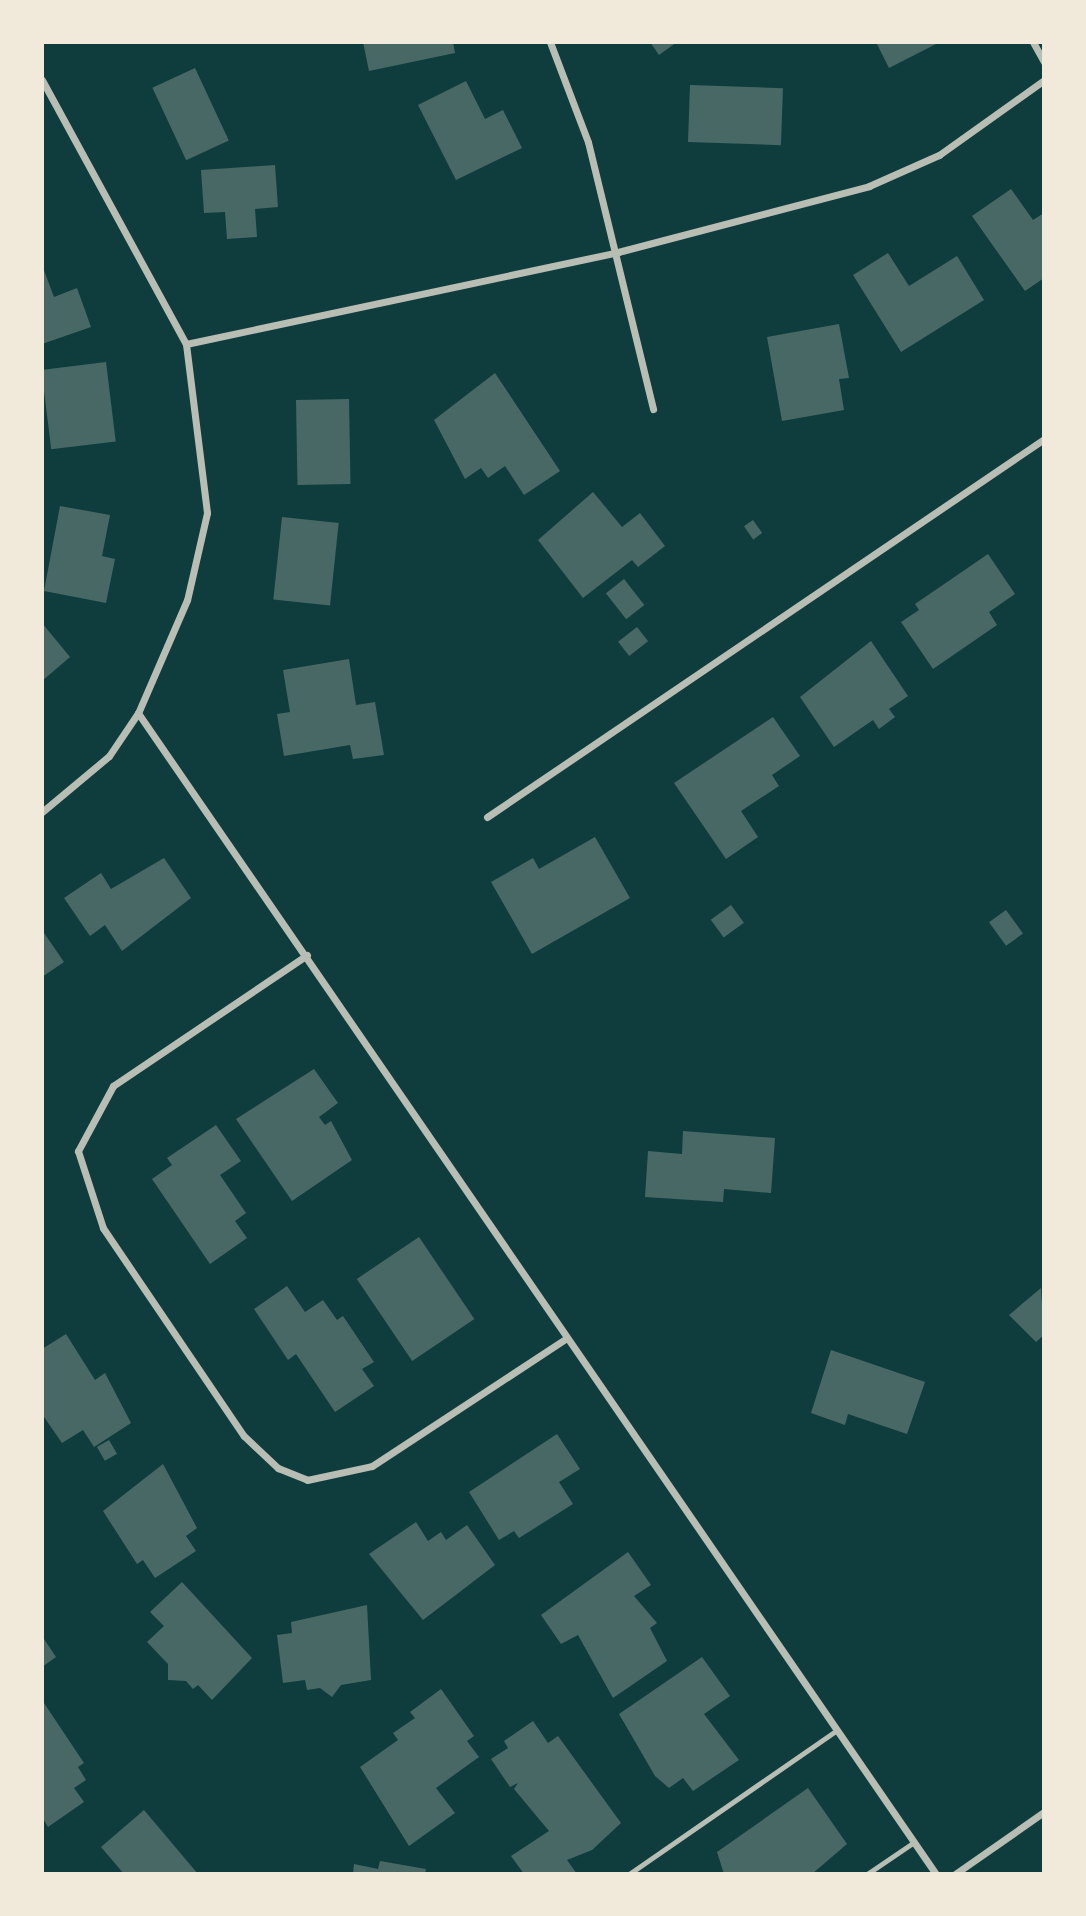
<!DOCTYPE html>
<html>
<head>
<meta charset="utf-8">
<style>
	body { margin:0 }
	#map { position:relative; width:1086px; height:1916px; overflow:hidden; background:#0f3d3e; font-family:"IBM Plex Serif",serif }
	div>[style] { position:absolute }
	.building>* { inset:0; background:#486865; transform-origin:0 0 }
	.service>* { height:5px; margin:-2.5px; padding:0 2.5px; transform-origin:2.5px; border-radius:2.5px; background:#b8beb3 }
	.minor>* { height:7px; margin:-3.5px; padding:0 3.5px; transform-origin:3.5px; border-radius:3.5px; background:#b8beb3 }
	span { translate:-50% -50%; white-space:nowrap; text-align:center; line-height:1.15; -webkit-text-stroke:5px #f1e9da; paint-order:stroke }
	.frame { position:absolute; inset:0; border:44px solid #f1e9da; pointer-events:none }
</style>
</head>
<body>
<div id="map">
	<div class="building">
		<div style="clip-path:polygon(363px 42px,453px 42px,455px 53px,369px 71px)"></div>
		<div style="clip-path:polygon(650px 42px,677px 42px,659px 55px)"></div>
		<div style="clip-path:polygon(876px 42px,940px 42px,889px 68px)"></div>
		<div style="left:195px;top:68px;width:80px;height:47px;rotate:65deg"></div>
		<div style="clip-path:polygon(466px 81px,485px 119px,503px 110px,522px 148px,456px 180px,418px 105px)"></div>
		<div style="left:690px;top:85px;width:93px;height:57px;rotate:2deg"></div>
		<div style="clip-path:polygon(275px 165px,278px 207px,255px 209px,257px 237px,227px 239px,225px 212px,204px 213px,201px 170px)"></div>
		<div style="clip-path:polygon(1011px 189px,1033px 220px,1044px 213px,1044px 278px,1025px 291px,972px 216px)"></div>
		<div style="clip-path:polygon(888px 253px,909px 286px,957px 256px,984px 300px,901px 352px,853px 275px)"></div>
		<div style="clip-path:polygon(42px 265px,54px 297px,77px 288px,91px 327px,42px 344px)"></div>
		<div style="clip-path:polygon(839px 324px,849px 378px,839px 379px,844px 410px,782px 421px,767px 337px)"></div>
		<div style="left:106px;top:362px;width:80px;height:65px;rotate:83deg"></div>
		<div style="clip-path:polygon(495px 373px,560px 471px,524px 495px,505px 466px,488px 478px,481px 468px,465px 479px,434px 420px)"></div>
		<div style="left:349px;top:399px;width:85px;height:53px;rotate:89deg"></div>
		<div style="clip-path:polygon(593px 492px,622px 527px,640px 513px,665px 546px,638px 567px,632px 560px,583px 598px,538px 540px)"></div>
		<div style="clip-path:polygon(60px 506px,110px 515px,102px 556px,115px 559px,106px 603px,44px 591px)"></div>
		<div style="left:282px;top:517px;width:57px;height:83px;rotate:6deg"></div>
		<div style="left:753px;top:520px;width:16px;height:11px;rotate:55deg"></div>
		<div style="clip-path:polygon(988px 554px,1015px 594px,989px 612px,997px 625px,933px 669px,901px 622px,919px 610px,915px 604px)"></div>
		<div style="left:624px;top:579px;width:33px;height:23px;rotate:52deg"></div>
		<div style="clip-path:polygon(42px 623px,70px 657px,42px 681px)"></div>
		<div style="left:637px;top:627px;width:18px;height:24px;rotate:52deg"></div>
		<div style="clip-path:polygon(871px 641px,908px 696px,889px 709px,895px 717px,879px 729px,873px 720px,834px 747px,800px 697px)"></div>
		<div style="clip-path:polygon(349px 659px,356px 705px,375px 702px,384px 755px,353px 759px,350px 745px,284px 756px,277px 714px,290px 712px,283px 670px)"></div>
		<div style="clip-path:polygon(773px 717px,800px 756px,772px 775px,779px 786px,741px 811px,758px 837px,726px 859px,674px 783px)"></div>
		<div style="clip-path:polygon(595px 837px,630px 898px,532px 954px,491px 882px,533px 858px,539px 869px)"></div>
		<div style="clip-path:polygon(164px 858px,191px 898px,122px 951px,105px 925px,90px 936px,64px 898px,101px 873px,111px 889px)"></div>
		<div style="left:731px;top:905px;width:22px;height:25px;rotate:54deg"></div>
		<div style="left:1006px;top:910px;width:29px;height:21px;rotate:54deg"></div>
		<div style="clip-path:polygon(42px 930px,64px 962px,42px 977px)"></div>
		<div style="clip-path:polygon(314px 1069px,338px 1103px,319px 1117px,325px 1125px,331px 1121px,352px 1160px,292px 1201px,236px 1119px)"></div>
		<div style="clip-path:polygon(216px 1125px,241px 1161px,220px 1175px,246px 1213px,235px 1221px,247px 1238px,210px 1264px,152px 1179px,172px 1165px,167px 1158px)"></div>
		<div style="clip-path:polygon(683px 1131px,775px 1138px,771px 1193px,724px 1189px,723px 1202px,645px 1197px,648px 1151px,682px 1154px)"></div>
		<div style="left:419px;top:1237px;width:99px;height:75px;rotate:56deg"></div>
		<div style="clip-path:polygon(287px 1286px,305px 1312px,323px 1300px,337px 1320px,343px 1316px,374px 1362px,362px 1369px,374px 1386px,335px 1412px,296px 1354px,288px 1360px,254px 1309px)"></div>
		<div style="clip-path:polygon(1041px 1288px,1044px 1335px,1036px 1342px,1009px 1315px)"></div>
		<div style="clip-path:polygon(66px 1334px,95px 1380px,105px 1373px,131px 1423px,94px 1447px,83px 1430px,62px 1443px,42px 1414px,42px 1349px)"></div>
		<div style="clip-path:polygon(831px 1350px,925px 1382px,907px 1434px,848px 1414px,845px 1425px,811px 1413px)"></div>
		<div style="clip-path:polygon(557px 1434px,580px 1469px,559px 1482px,573px 1504px,519px 1538px,514px 1531px,499px 1540px,469px 1492px)"></div>
		<div style="left:109px;top:1440px;width:16px;height:14px;rotate:60deg"></div>
		<div style="clip-path:polygon(163px 1464px,197px 1528px,186px 1536px,196px 1551px,155px 1578px,143px 1560px,137px 1564px,103px 1511px)"></div>
		<div style="clip-path:polygon(416px 1522px,428px 1541px,441px 1532px,446px 1540px,467px 1525px,495px 1565px,423px 1620px,369px 1554px)"></div>
		<div style="clip-path:polygon(628px 1552px,651px 1585px,634px 1596px,657px 1623px,650px 1628px,667px 1661px,613px 1698px,578px 1635px,561px 1644px,541px 1615px)"></div>
		<div style="clip-path:polygon(182px 1582px,252px 1658px,212px 1700px,198px 1685px,193px 1689px,186px 1681px,168px 1680px,168px 1664px,147px 1642px,164px 1626px,150px 1612px)"></div>
		<div style="clip-path:polygon(367px 1605px,371px 1680px,341px 1685px,332px 1697px,320px 1688px,307px 1690px,305px 1680px,283px 1683px,277px 1635px,292px 1633px,291px 1622px)"></div>
		<div style="clip-path:polygon(42px 1636px,56px 1657px,42px 1667px)"></div>
		<div style="clip-path:polygon(702px 1657px,730px 1696px,704px 1714px,739px 1760px,693px 1791px,683px 1778px,669px 1788px,655px 1776px,619px 1714px)"></div>
		<div style="clip-path:polygon(441px 1689px,474px 1736px,467px 1741px,479px 1757px,436px 1788px,455px 1813px,409px 1846px,360px 1767px,398px 1740px,393px 1733px,415px 1718px,410px 1712px)"></div>
		<div style="clip-path:polygon(42px 1700px,84px 1763px,78px 1767px,86px 1780px,74px 1788px,84px 1802px,48px 1827px,42px 1817px)"></div>
		<div style="clip-path:polygon(533px 1721px,548px 1743px,558px 1736px,621px 1823px,592px 1850px,567px 1860px,577px 1874px,524px 1874px,511px 1856px,549px 1831px,514px 1789px,518px 1783px,510px 1787px,491px 1759px,508px 1748px,504px 1741px)"></div>
		<div style="clip-path:polygon(808px 1788px,847px 1844px,812px 1874px,724px 1874px,717px 1852px)"></div>
		<div style="clip-path:polygon(144px 1810px,198px 1874px,124px 1874px,101px 1847px)"></div>
		<div style="clip-path:polygon(380px 1861px,426px 1869px,425px 1874px,353px 1874px,354px 1864px,378px 1869px)"></div>
	</div>
	<div class="service">
		<div style="left:629px;top:1874px;width:253px;rotate:-34.7deg"></div>
		<div style="left:867px;top:1874px;width:57px;rotate:-34.2deg"></div>
	</div>
	<div class="minor">
		<div style="left:550px;top:42px;width:107px;rotate:69.2deg"></div>
		<div style="left:588px;top:142px;width:275px;rotate:76.3deg"></div>
		<div style="left:1033px;top:42px;width:23px;rotate:61deg"></div>
		<div style="left:42px;top:80px;width:301px;rotate:61.4deg"></div>
		<div style="left:186px;top:344px;width:170px;rotate:82.9deg"></div>
		<div style="left:207px;top:513px;width:89px;rotate:102.9deg"></div>
		<div style="left:187px;top:600px;width:123px;rotate:113.4deg"></div>
		<div style="left:138px;top:713px;width:52px;rotate:124deg"></div>
		<div style="left:109px;top:756px;width:87px;rotate:140.1deg"></div>
		<div style="left:186px;top:344px;width:442px;rotate:-12deg"></div>
		<div style="left:618px;top:252px;width:260px;rotate:-14.7deg"></div>
		<div style="left:869px;top:186px;width:77px;rotate:-23.9deg"></div>
		<div style="left:939px;top:155px;width:129px;rotate:-35.5deg"></div>
		<div style="left:138px;top:713px;width:1409px;rotate:55.5deg"></div>
		<div style="left:487px;top:817px;width:673px;rotate:-34.16deg"></div>
		<div style="left:307px;top:955px;width:234px;rotate:146deg"></div>
		<div style="left:113px;top:1086px;width:74px;rotate:118.3deg"></div>
		<div style="left:78px;top:1151px;width:81px;rotate:72deg"></div>
		<div style="left:103px;top:1228px;width:251px;rotate:55.9deg"></div>
		<div style="left:244px;top:1436px;width:47px;rotate:43.3deg"></div>
		<div style="left:278px;top:1468px;width:31px;rotate:22deg"></div>
		<div style="left:307px;top:1480px;width:66px;rotate:-12.2deg"></div>
		<div style="left:372px;top:1466px;width:231px;rotate:-33.3deg"></div>
		<div style="left:955px;top:1874px;width:108px;rotate:-34.9deg"></div>
	</div>
	<div class="frame"></div>
</div>
</body>
</html>
